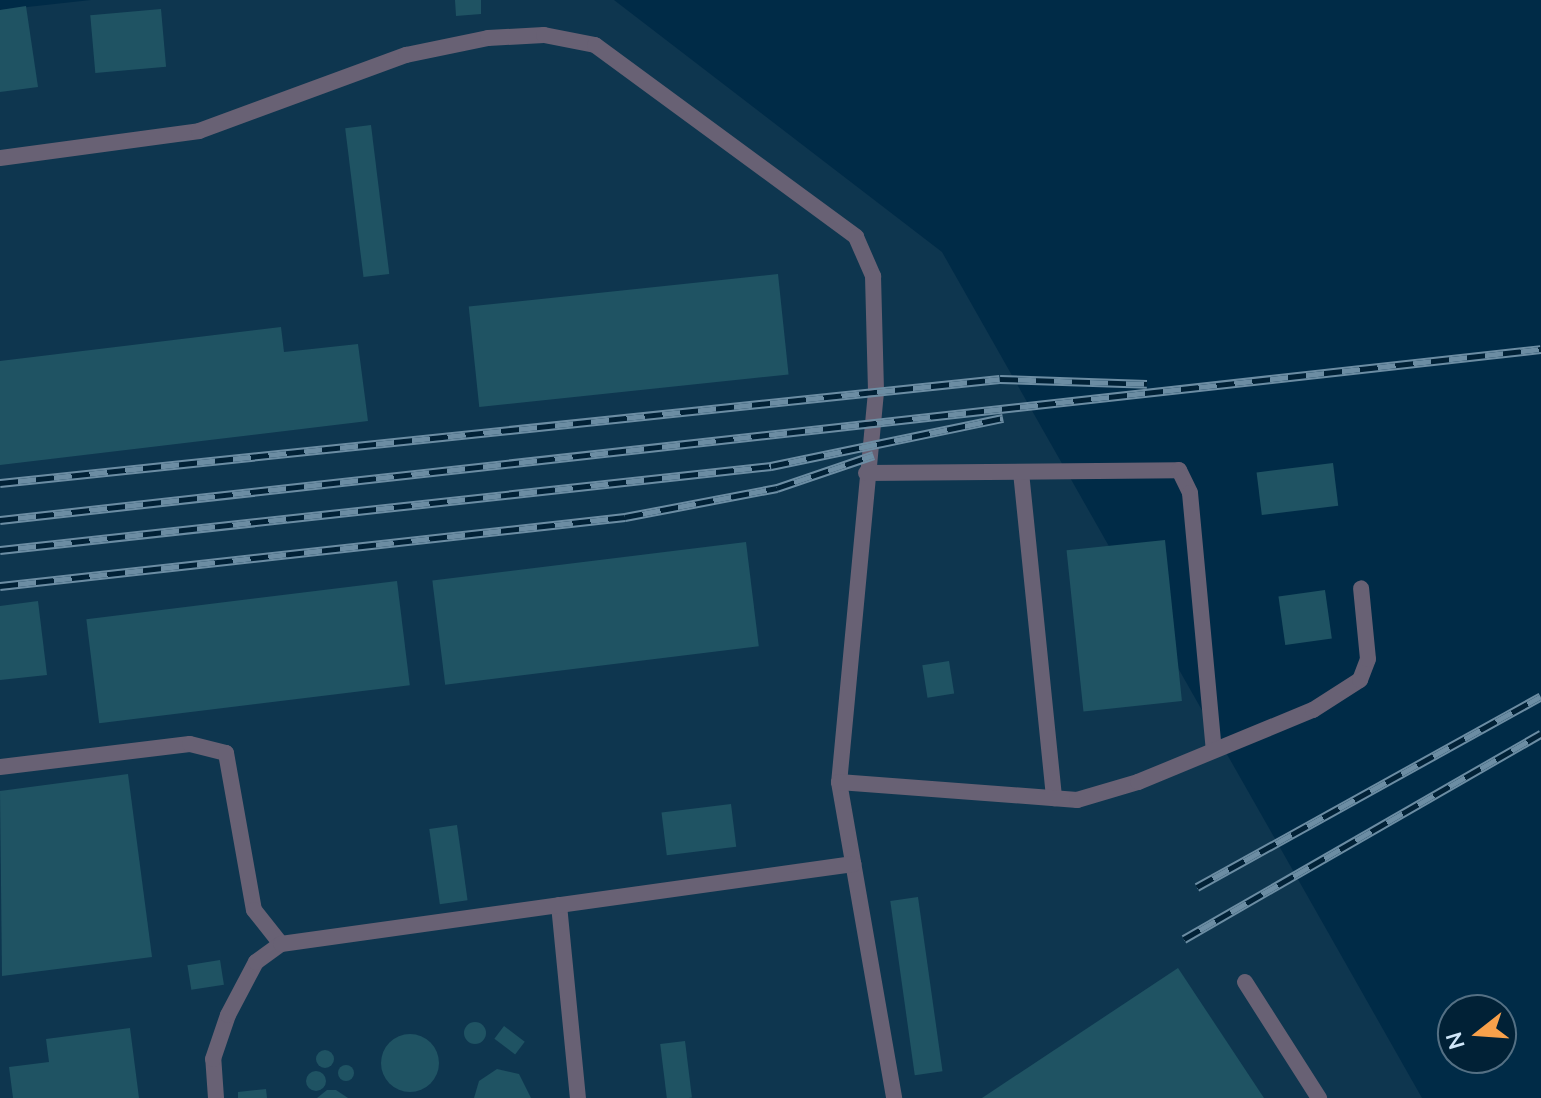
<!DOCTYPE html>
<html>
<head>
<meta charset="utf-8">
<style>
	body { margin:0 }
	#map { position:relative; width:1541px; height:1098px; overflow:hidden; background:#002b47; font-family:"Nunito Sans",sans-serif }
	div>[style] { position:absolute }
	.built>* { inset:0; background:#0e364f }
	.building>* { inset:0; background:#1f5363; transform-origin:0 0 }
	.round { border-radius:50% }
	.service>* { height:16px; margin:-8px; padding:0 8px; transform-origin:8px; border-radius:8px; background:#686174 }
	.rail>* { height:9px; margin-top:-4.5px; transform-origin:0; background:repeating-linear-gradient(90deg,#012136 0 18px,#6c8da3 0 36px); box-sizing:border-box; border-block:2px solid #6c8da3 }
	span { translate:-50% -50%; white-space:nowrap; text-align:center; line-height:1.15; -webkit-text-stroke:6px #012136; paint-order:stroke }
	.north { position:absolute; left:1437px; top:994px; width:80px; height:80px; box-sizing:border-box; background:#012136; border:2px solid #547084; border-radius:50%; rotate:253deg; font-size:22px; font-weight:700; line-height:32px; text-align:center; color:#d0e7f9 }
	.north::after { content:''; display:block; margin:auto; width:28px; height:36px; background:#f8a14b; clip-path:polygon(50% 0,100% 100%,50% 72%,0 100%) }
</style>
</head>
<body>
<div id="map">
	<div class="built">
		<div style="clip-path:polygon(91px 0,614px 0,942px 252px,1422px 1098px,0 1098px,0 10px)"></div>
	</div>
	<div class="building">
		<div style="clip-path:polygon(455px 0,481px 0,481px 14px,456px 16px)"></div>
		<div style="clip-path:polygon(26px 6px,38px 87px,0 92px,0 10px)"></div>
		<div style="left:161px;top:9px;width:58px;height:71px;rotate:85deg"></div>
		<div style="left:371px;top:125px;width:150px;height:26px;rotate:83deg"></div>
		<div style="left:778px;top:274px;width:101px;height:311px;rotate:84deg"></div>
		<div style="clip-path:polygon(281px 327px,284px 352px,358px 344px,368px 421px,0 465px,0 361px)"></div>
		<div style="left:1333px;top:463px;width:43px;height:77px;rotate:83deg"></div>
		<div style="left:1165px;top:540px;width:162px;height:99px;rotate:84deg"></div>
		<div style="left:746px;top:542px;width:105px;height:316px;rotate:83deg"></div>
		<div style="left:397px;top:581px;width:105px;height:313px;rotate:83deg"></div>
		<div style="left:1325px;top:590px;width:49px;height:47px;rotate:82deg"></div>
		<div style="clip-path:polygon(38px 601px,47px 675px,0 680px,0 606px)"></div>
		<div style="left:949px;top:661px;width:33px;height:27px;rotate:81deg"></div>
		<div style="clip-path:polygon(128px 774px,152px 957px,2px 976px,0 791px)"></div>
		<div style="left:731px;top:804px;width:43px;height:70px;rotate:83deg"></div>
		<div style="left:457px;top:825px;width:76px;height:28px;rotate:82deg"></div>
		<div style="left:918px;top:897px;width:176px;height:28px;rotate:82deg"></div>
		<div style="left:220px;top:960px;width:25px;height:33px;rotate:81deg"></div>
		<div style="clip-path:polygon(1178px 968px,1264px 1098px,982px 1098px)"></div>
		<div class="round" style="left:464px;top:1022px;width:22px;height:22px"></div>
		<div style="left:504px;top:1026px;width:26px;height:16px;rotate:37deg"></div>
		<div style="clip-path:polygon(130px 1028px,139px 1098px,13px 1098px,9px 1067px,49px 1062px,46px 1039px)"></div>
		<div class="round" style="left:381px;top:1034px;width:58px;height:58px"></div>
		<div style="left:685px;top:1041px;width:57px;height:25px;rotate:83deg"></div>
		<div class="round" style="left:316px;top:1050px;width:18px;height:18px"></div>
		<div class="round" style="left:338px;top:1065px;width:16px;height:16px"></div>
		<div style="clip-path:polygon(497px 1069px,519px 1074px,531px 1098px,474px 1098px,479px 1081px)"></div>
		<div class="round" style="left:306px;top:1071px;width:20px;height:20px"></div>
		<div style="clip-path:polygon(266px 1089px,267px 1098px,238px 1098px,238px 1092px)"></div>
		<div style="clip-path:polygon(327px 1090px,336px 1090px,348px 1098px,317px 1098px)"></div>
	</div>
	<div class="service">
		<div style="left:0;top:158px;width:201px;rotate:-7.7deg"></div>
		<div style="left:199px;top:131px;width:221px;rotate:-20.2deg"></div>
		<div style="left:406px;top:55px;width:84px;rotate:-11.7deg"></div>
		<div style="left:488px;top:38px;width:56px;rotate:-3.1deg"></div>
		<div style="left:544px;top:35px;width:52px;rotate:11.1deg"></div>
		<div style="left:595px;top:45px;width:324px;rotate:36.3deg"></div>
		<div style="left:856px;top:237px;width:43px;rotate:66.4deg"></div>
		<div style="left:873px;top:276px;width:116px;rotate:88.5deg"></div>
		<div style="left:876px;top:392px;width:392px;rotate:95.4deg"></div>
		<div style="left:839px;top:782px;width:321px;rotate:80.1deg"></div>
		<div style="left:1021px;top:472px;width:328px;rotate:84.2deg"></div>
		<div style="left:866px;top:473px;width:313px;rotate:-0.5deg"></div>
		<div style="left:1179px;top:470px;width:25px;rotate:64deg"></div>
		<div style="left:1190px;top:493px;width:258px;rotate:84.7deg"></div>
		<div style="left:0;top:767px;width:191px;rotate:-6.9deg"></div>
		<div style="left:190px;top:744px;width:37px;rotate:14deg"></div>
		<div style="left:226px;top:753px;width:159px;rotate:79.9deg"></div>
		<div style="left:254px;top:910px;width:43px;rotate:51.5deg"></div>
		<div style="left:839px;top:782px;width:239px;rotate:4.3deg"></div>
		<div style="left:1077px;top:800px;width:64px;rotate:-16.4deg"></div>
		<div style="left:1138px;top:782px;width:189px;rotate:-22.4deg"></div>
		<div style="left:1313px;top:710px;width:56px;rotate:-32.6deg"></div>
		<div style="left:1360px;top:680px;width:22px;rotate:-69deg"></div>
		<div style="left:1368px;top:659px;width:71px;rotate:-95.6deg"></div>
		<div style="left:559px;top:905px;width:194px;rotate:84.4deg"></div>
		<div style="left:1245px;top:982px;width:138px;rotate:57.5deg"></div>
		<div style="left:216px;top:1098px;width:39px;rotate:-94deg"></div>
		<div style="left:213px;top:1059px;width:46px;rotate:-71.2deg"></div>
		<div style="left:228px;top:1015px;width:60px;rotate:-62.2deg"></div>
		<div style="left:256px;top:962px;width:31px;rotate:-36deg"></div>
		<div style="left:281px;top:944px;width:578px;rotate:-7.96deg"></div>
	</div>
	<div class="rail">
		<div style="left:0;top:483px;width:1005px;rotate:-5.94deg"></div>
		<div style="left:1000px;top:379px;width:147px;rotate:1.9deg"></div>
		<div style="left:0;top:520px;width:1550px;rotate:-6.33deg"></div>
		<div style="left:0;top:550px;width:776px;rotate:-6.22deg"></div>
		<div style="left:771px;top:466px;width:237px;rotate:-11.7deg"></div>
		<div style="left:0;top:586px;width:629px;rotate:-6.3deg"></div>
		<div style="left:625px;top:517px;width:155px;rotate:-10.8deg"></div>
		<div style="left:777px;top:488px;width:102px;rotate:-18.8deg"></div>
		<div style="left:1197px;top:887px;width:393px;rotate:-29deg"></div>
		<div style="left:1184px;top:939px;width:412px;rotate:-29.9deg"></div>
	</div>
	<div class="north">N</div>
</div>
</body>
</html>
